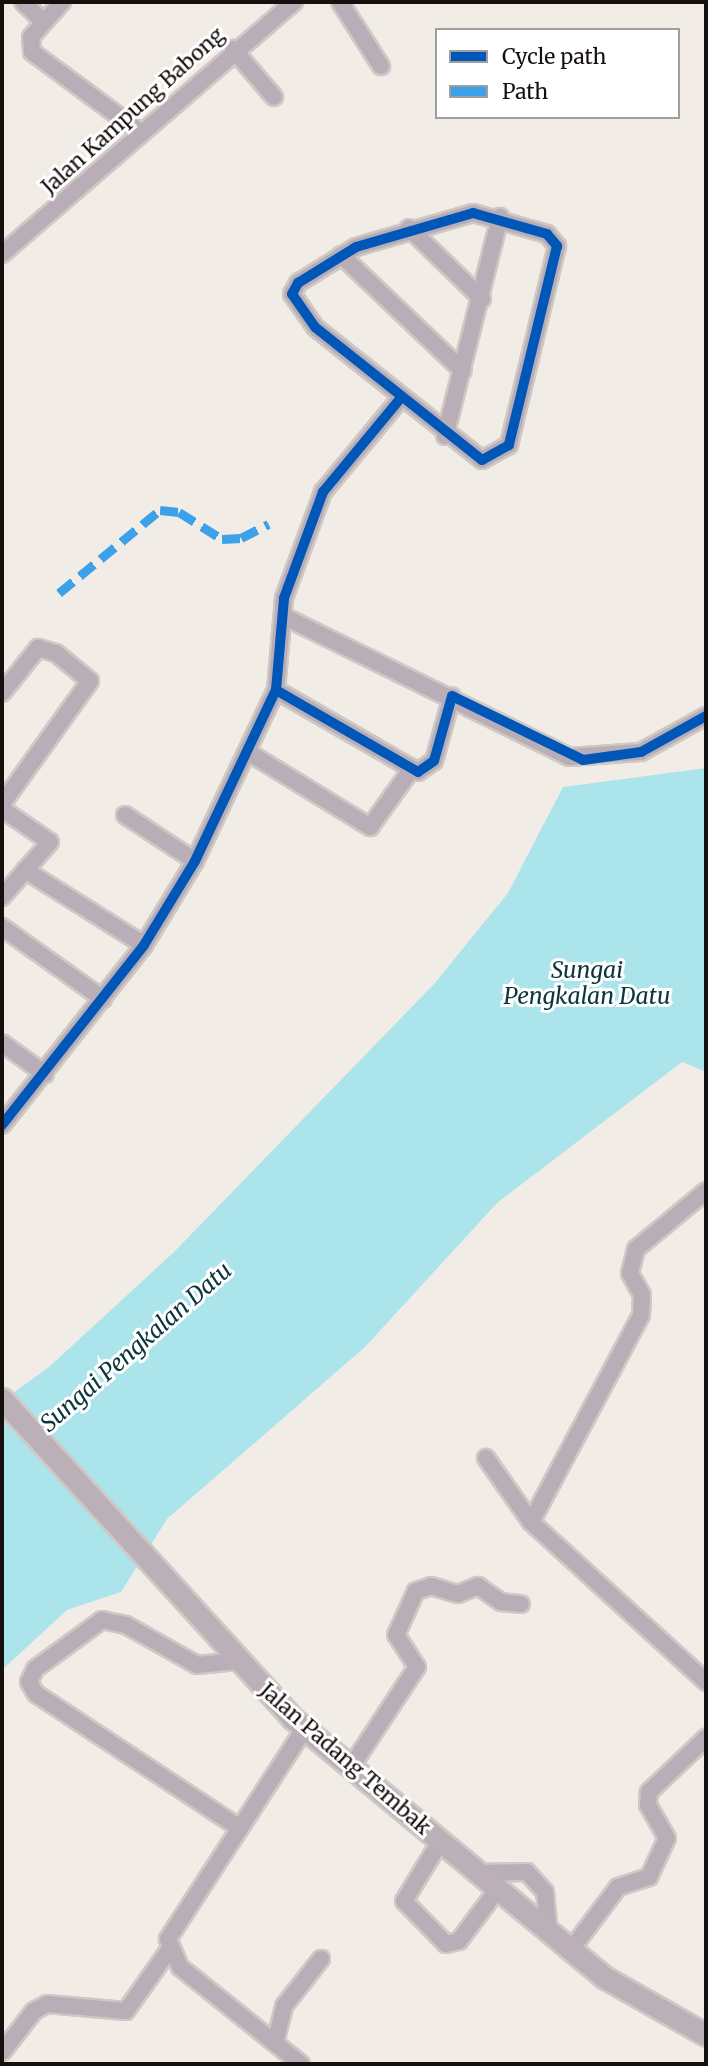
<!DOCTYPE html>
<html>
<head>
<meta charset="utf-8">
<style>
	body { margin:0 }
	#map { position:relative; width:708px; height:2066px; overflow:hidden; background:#f2ece6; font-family:Merriweather,serif }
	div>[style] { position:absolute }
	.water>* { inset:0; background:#ace4ec }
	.roads { filter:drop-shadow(2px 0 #cec9c4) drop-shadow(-2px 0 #cec9c4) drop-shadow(0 2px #cec9c4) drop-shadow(0 -2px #cec9c4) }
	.minor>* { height:16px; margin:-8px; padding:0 8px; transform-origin:8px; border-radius:8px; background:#b9aeb8 }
	.major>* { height:21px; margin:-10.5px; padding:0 10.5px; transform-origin:10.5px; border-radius:10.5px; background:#bbb0b8 }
	.quiet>* { height:9px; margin-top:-4.5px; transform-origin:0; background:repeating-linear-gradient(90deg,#3da1e9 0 18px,transparent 0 27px) }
	.cycleway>* { height:10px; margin:-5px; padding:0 5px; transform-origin:5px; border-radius:5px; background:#0057b8 }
	span { translate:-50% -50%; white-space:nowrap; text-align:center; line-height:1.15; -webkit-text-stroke:6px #fff; paint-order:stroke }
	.street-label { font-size:21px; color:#15100d }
	.water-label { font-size:23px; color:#0d363c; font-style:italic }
	.frame { position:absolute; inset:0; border:4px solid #15100d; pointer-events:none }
	.legend { position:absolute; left:435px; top:28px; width:245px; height:91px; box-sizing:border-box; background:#fff; border:2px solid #a19f9e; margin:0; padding:9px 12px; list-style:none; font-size:21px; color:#15100d }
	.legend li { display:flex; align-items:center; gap:14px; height:35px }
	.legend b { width:35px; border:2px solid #a19f9e }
</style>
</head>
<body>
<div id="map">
	<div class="water">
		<div style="clip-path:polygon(706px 768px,706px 1072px,682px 1062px,497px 1203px,365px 1347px,167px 1519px,121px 1592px,67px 1610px,2px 1670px,2px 1401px,49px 1367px,174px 1252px,434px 984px,508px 893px,563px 787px)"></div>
	</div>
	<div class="roads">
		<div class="minor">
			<div style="left:23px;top:2px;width:28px;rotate:44deg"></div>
			<div style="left:62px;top:2px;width:47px;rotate:131.5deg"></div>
			<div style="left:31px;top:37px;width:15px;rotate:86deg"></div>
			<div style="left:32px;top:52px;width:134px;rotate:36.5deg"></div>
			<div style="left:340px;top:2px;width:76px;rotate:57.4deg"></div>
			<div style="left:233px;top:49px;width:63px;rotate:49.5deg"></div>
			<div style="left:473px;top:213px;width:77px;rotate:15.8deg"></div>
			<div style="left:547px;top:234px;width:16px;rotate:50deg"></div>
			<div style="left:557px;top:246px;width:205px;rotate:103.6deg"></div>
			<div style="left:509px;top:445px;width:31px;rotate:151deg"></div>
			<div style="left:482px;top:460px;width:213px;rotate:-141.5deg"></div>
			<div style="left:315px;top:327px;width:40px;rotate:-124.9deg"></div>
			<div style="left:292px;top:294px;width:13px;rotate:-61deg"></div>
			<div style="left:298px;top:283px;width:68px;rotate:-31.8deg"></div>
			<div style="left:356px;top:247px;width:122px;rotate:-16.2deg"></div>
			<div style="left:409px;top:228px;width:102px;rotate:44.2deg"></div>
			<div style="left:2px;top:254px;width:386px;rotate:-40.8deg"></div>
			<div style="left:341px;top:255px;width:168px;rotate:43.6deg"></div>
			<div style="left:445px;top:436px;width:226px;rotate:-75.9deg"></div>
			<div style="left:285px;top:617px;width:317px;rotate:26.2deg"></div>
			<div style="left:569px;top:757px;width:72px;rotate:-4deg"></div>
			<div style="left:641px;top:752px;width:74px;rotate:-29deg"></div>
			<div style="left:276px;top:690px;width:164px;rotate:30deg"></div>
			<div style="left:418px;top:772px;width:19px;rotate:-35deg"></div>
			<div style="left:434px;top:761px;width:67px;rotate:-74.5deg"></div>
			<div style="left:2px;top:693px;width:58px;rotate:-51.3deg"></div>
			<div style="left:38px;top:648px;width:19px;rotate:16deg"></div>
			<div style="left:56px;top:653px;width:44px;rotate:39.5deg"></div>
			<div style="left:90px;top:681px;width:151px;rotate:125.6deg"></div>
			<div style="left:251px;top:754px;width:140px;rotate:31.5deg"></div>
			<div style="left:370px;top:827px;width:70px;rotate:-54.3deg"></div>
			<div style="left:2px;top:809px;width:58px;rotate:34.5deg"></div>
			<div style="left:50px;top:842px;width:73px;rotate:131.1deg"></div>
			<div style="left:125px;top:815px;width:84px;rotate:33.3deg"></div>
			<div style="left:25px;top:870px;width:141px;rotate:32.2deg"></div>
			<div style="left:2px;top:927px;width:124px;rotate:35.5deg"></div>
			<div style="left:2px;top:1043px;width:53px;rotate:35.8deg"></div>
			<div style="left:2px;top:1125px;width:229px;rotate:-51.7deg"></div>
			<div style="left:144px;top:945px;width:98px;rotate:-58.7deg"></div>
			<div style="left:195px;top:861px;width:189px;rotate:-64.7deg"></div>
			<div style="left:276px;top:690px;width:92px;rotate:-85deg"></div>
			<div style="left:284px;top:598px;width:113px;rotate:-69.8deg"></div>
			<div style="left:323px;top:492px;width:121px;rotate:-50.4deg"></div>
			<div style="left:486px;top:1458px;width:78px;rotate:54.9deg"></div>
			<div style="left:531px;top:1522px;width:237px;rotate:42.4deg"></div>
			<div style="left:531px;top:1522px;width:234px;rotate:-62deg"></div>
			<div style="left:641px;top:1315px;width:20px;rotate:-87deg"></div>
			<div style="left:642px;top:1295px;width:25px;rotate:-119deg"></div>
			<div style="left:630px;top:1273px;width:25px;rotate:-76deg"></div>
			<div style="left:636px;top:1249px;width:91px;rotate:-39.6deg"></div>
			<div style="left:351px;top:1767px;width:120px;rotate:-56.6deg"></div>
			<div style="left:417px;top:1667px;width:38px;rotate:-123deg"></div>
			<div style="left:396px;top:1635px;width:48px;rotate:-65.6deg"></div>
			<div style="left:416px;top:1591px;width:16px;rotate:-18deg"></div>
			<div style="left:431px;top:1586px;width:28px;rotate:17deg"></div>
			<div style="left:458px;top:1594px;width:22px;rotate:-22deg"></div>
			<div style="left:478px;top:1586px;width:28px;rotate:35deg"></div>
			<div style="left:501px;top:1602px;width:20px;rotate:6deg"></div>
			<div style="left:238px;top:1827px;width:242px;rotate:-146.6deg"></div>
			<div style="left:36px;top:1694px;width:14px;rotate:-120deg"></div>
			<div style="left:29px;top:1682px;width:14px;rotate:-65deg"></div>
			<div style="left:35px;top:1669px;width:83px;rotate:-36.2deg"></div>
			<div style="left:102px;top:1620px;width:25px;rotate:12deg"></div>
			<div style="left:126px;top:1625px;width:81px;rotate:29.4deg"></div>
			<div style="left:197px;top:1665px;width:41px;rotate:-5.6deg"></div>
			<div style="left:440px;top:1842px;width:69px;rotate:121.4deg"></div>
			<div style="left:404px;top:1901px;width:60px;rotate:45.7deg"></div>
			<div style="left:446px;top:1944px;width:13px;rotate:-13deg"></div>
			<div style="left:459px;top:1941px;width:64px;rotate:-53.3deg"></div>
			<div style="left:476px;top:1873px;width:51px;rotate:-1.1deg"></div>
			<div style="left:527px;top:1872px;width:27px;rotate:48deg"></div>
			<div style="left:545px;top:1892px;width:42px;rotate:84.6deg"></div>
			<div style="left:570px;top:1951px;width:80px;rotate:-53.1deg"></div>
			<div style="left:618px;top:1887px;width:33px;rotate:-18deg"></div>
			<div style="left:649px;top:1877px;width:43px;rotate:-65.2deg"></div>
			<div style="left:667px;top:1838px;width:38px;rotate:-120deg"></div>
			<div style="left:648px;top:1805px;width:13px;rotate:-86deg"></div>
			<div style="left:649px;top:1792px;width:79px;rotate:-43.5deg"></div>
			<div style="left:275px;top:2043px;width:38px;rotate:-76deg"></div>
			<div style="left:284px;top:2006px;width:60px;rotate:-51.8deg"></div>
			<div style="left:2px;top:2052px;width:52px;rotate:-52deg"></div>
			<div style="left:34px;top:2011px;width:15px;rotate:-28deg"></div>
			<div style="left:47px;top:2004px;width:79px;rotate:5.1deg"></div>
			<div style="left:126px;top:2011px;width:75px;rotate:-54.8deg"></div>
			<div style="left:301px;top:2064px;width:155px;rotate:-141.3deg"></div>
			<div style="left:180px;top:1967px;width:30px;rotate:-113deg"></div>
			<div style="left:168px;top:1939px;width:252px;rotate:-57deg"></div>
		</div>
		<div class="major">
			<div style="left:2px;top:1399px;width:431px;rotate:47.7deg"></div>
			<div style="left:292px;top:1718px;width:405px;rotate:39.7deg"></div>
			<div style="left:604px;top:1977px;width:117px;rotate:29.6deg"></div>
		</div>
	</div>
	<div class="quiet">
		<div style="left:59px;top:593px;width:131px;rotate:-39.4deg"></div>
		<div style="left:160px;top:510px;width:19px;rotate:6deg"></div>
		<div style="left:179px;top:512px;width:51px;rotate:32.1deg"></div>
		<div style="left:222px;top:539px;width:19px;rotate:-3deg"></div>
		<div style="left:241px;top:538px;width:31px;rotate:-27deg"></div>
	</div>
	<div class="cycleway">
		<div style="left:473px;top:213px;width:77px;rotate:15.8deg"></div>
		<div style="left:547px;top:234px;width:16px;rotate:50deg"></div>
		<div style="left:557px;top:246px;width:205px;rotate:103.6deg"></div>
		<div style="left:509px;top:445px;width:31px;rotate:151deg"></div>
		<div style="left:482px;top:460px;width:213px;rotate:-141.5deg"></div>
		<div style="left:315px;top:327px;width:40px;rotate:-124.9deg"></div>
		<div style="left:292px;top:294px;width:13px;rotate:-61deg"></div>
		<div style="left:298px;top:283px;width:68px;rotate:-31.8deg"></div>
		<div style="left:356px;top:247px;width:122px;rotate:-16.2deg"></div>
		<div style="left:276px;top:690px;width:164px;rotate:30deg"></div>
		<div style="left:418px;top:772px;width:19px;rotate:-35deg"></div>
		<div style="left:434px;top:761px;width:67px;rotate:-74.5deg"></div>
		<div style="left:452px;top:696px;width:146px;rotate:26deg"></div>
		<div style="left:583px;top:760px;width:59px;rotate:-7.9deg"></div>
		<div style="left:641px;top:752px;width:74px;rotate:-29deg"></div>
		<div style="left:2px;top:1125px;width:229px;rotate:-51.7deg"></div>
		<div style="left:144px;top:945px;width:98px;rotate:-58.7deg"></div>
		<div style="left:195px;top:861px;width:189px;rotate:-64.7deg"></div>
		<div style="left:276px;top:690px;width:92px;rotate:-85deg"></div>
		<div style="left:284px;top:598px;width:113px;rotate:-69.8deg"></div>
		<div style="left:323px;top:492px;width:121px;rotate:-50.4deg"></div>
	</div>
	<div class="street-label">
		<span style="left:133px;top:111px;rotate:-42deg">Jalan Kampung Babong</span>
		<span style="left:345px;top:1759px;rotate:41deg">Jalan Padang Tembak</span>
	</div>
	<div class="water-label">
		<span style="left:587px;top:983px">Sungai<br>Pengkalan Datu</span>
		<span style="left:136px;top:1347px;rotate:-41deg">Sungai Pengkalan Datu</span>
	</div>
	<div class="frame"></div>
	<ul class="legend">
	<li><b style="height:9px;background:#0057b8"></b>Cycle path</li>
	<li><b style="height:9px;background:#3da1e9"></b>Path</li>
	</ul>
</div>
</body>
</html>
